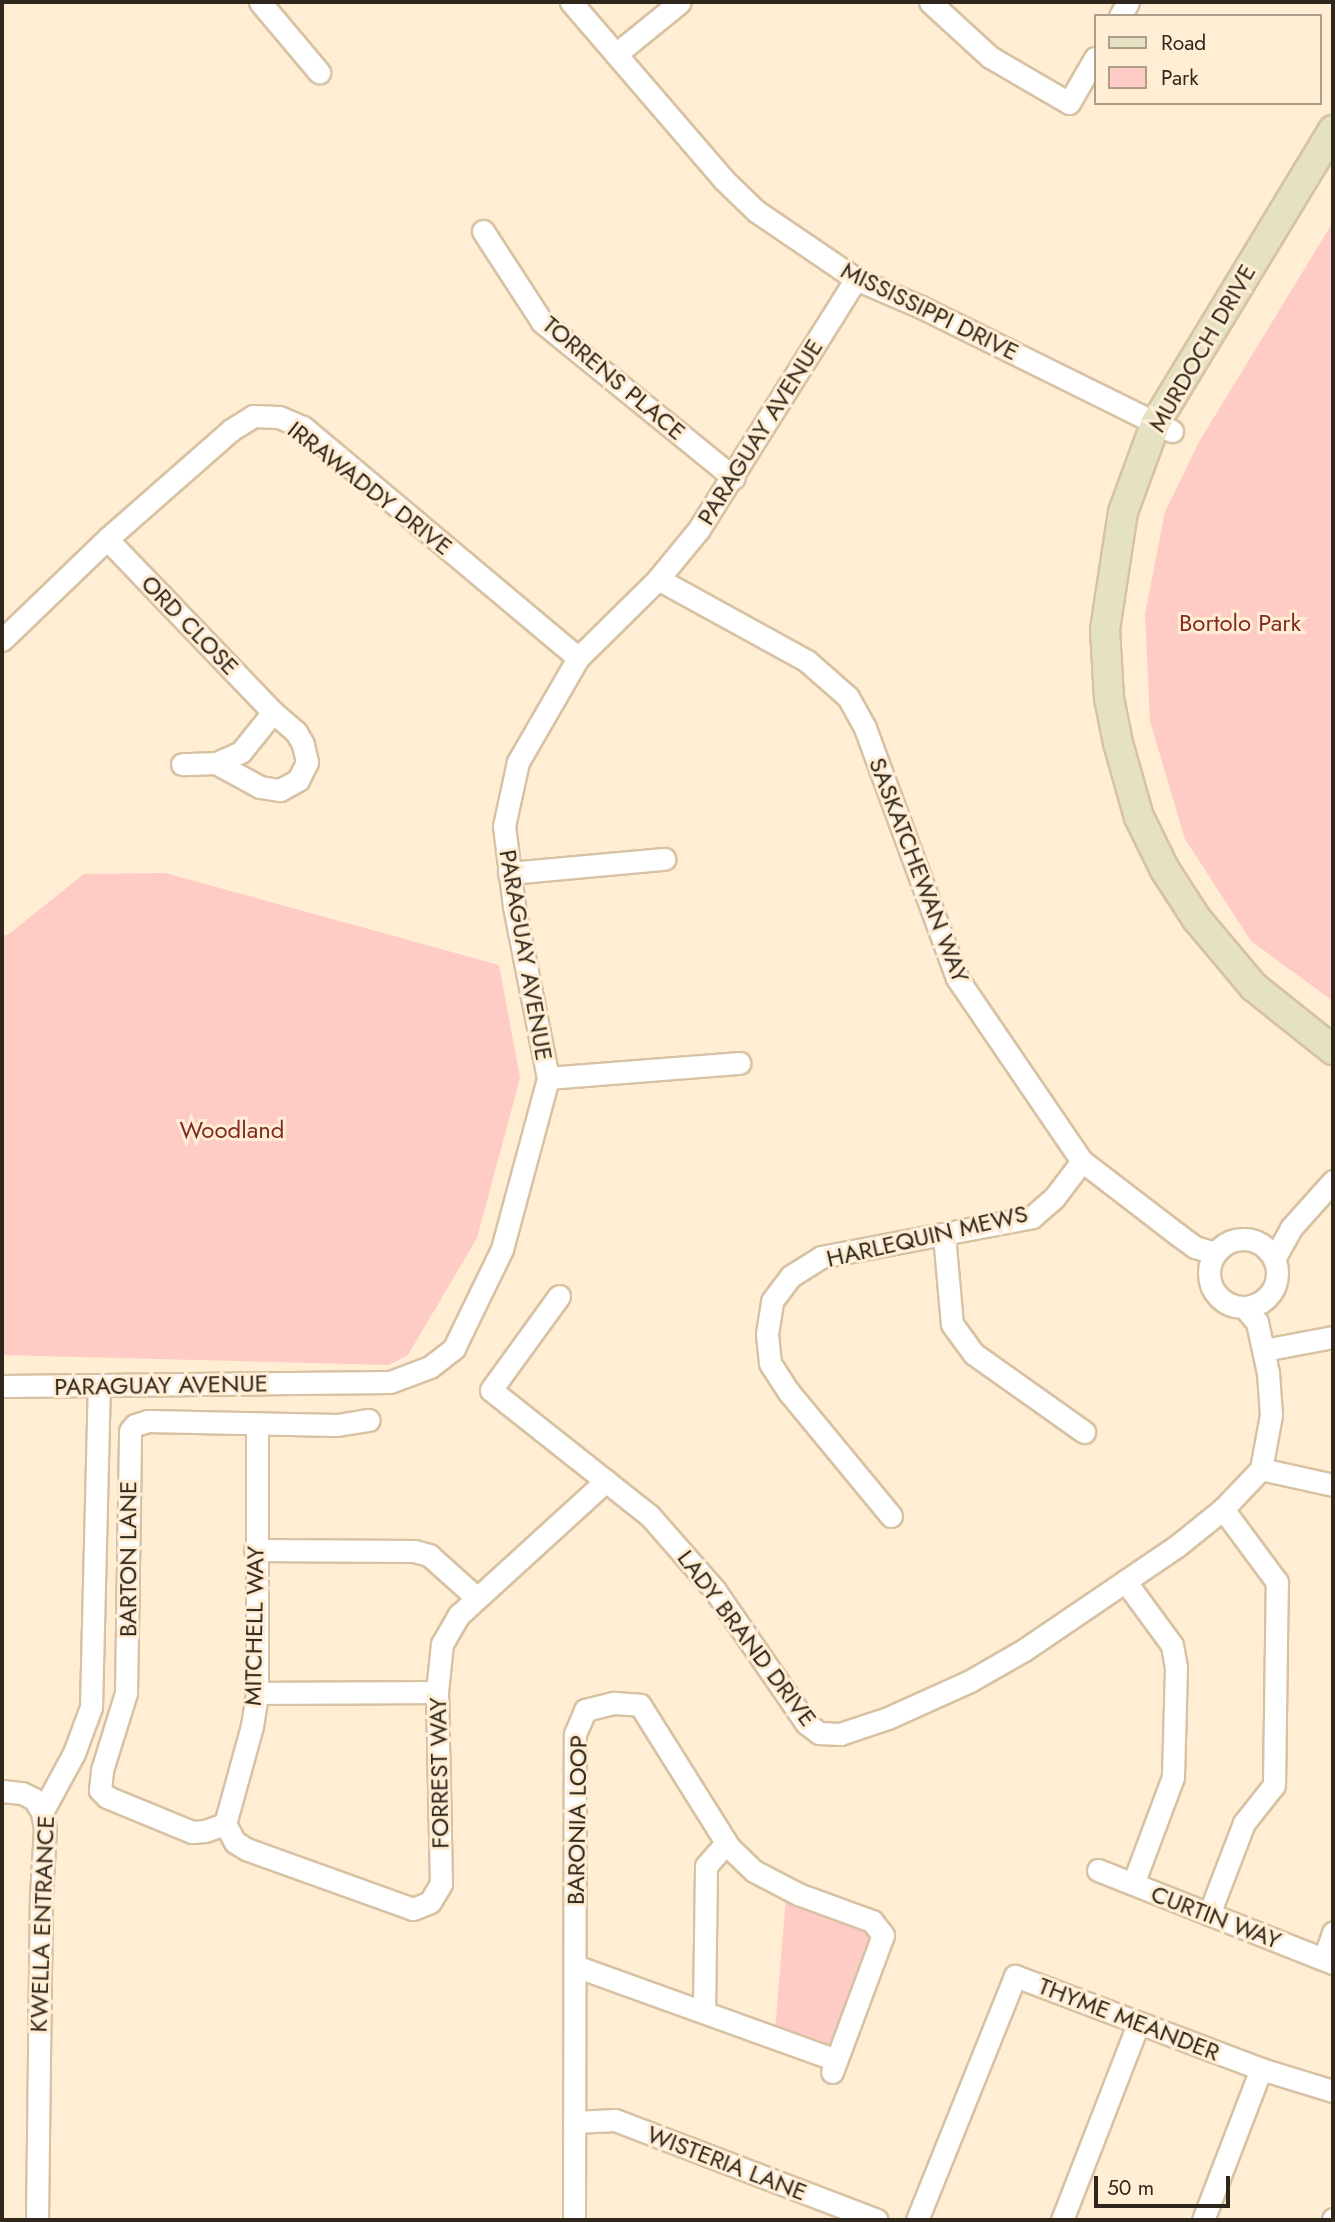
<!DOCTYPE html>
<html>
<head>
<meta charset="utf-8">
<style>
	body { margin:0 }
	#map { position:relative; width:1335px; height:2222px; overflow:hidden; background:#ffedd4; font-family:Jost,sans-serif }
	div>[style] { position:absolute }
	.green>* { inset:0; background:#fecbc5 }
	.roads { filter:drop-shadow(2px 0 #d7c2a3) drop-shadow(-2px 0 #d7c2a3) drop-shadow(0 2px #d7c2a3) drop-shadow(0 -2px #d7c2a3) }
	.street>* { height:21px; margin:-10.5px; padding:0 10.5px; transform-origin:10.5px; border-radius:10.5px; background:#fff }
	.street>.ring { margin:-10.5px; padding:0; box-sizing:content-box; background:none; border:21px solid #fff; border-radius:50% }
	.secondary>* { height:28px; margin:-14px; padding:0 14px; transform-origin:14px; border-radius:14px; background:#e5e2c4 }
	span { translate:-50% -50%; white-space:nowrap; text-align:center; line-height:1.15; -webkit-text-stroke:6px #ffedd4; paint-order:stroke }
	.street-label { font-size:24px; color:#2f271b }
	.park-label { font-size:24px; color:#832a27 }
	.frame { position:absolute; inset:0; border:4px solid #2f271b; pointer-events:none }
	.legend { position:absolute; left:1094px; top:14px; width:228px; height:91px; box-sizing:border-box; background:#ffedd4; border:2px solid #ac9e8a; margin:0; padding:9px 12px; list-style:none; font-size:21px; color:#2f271b }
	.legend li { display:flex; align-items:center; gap:14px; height:35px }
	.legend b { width:35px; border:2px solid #ac9e8a }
	.scale { position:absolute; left:1094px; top:2176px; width:136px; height:32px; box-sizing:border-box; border:4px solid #2f271b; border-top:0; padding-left:9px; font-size:21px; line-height:24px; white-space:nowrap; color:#2f271b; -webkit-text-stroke:5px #ffedd4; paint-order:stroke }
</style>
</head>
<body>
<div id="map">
	<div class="green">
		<div style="clip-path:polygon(1333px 222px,1333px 1001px,1251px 941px,1185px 839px,1150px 721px,1145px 614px,1165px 512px,1199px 442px)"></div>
		<div style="clip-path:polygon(165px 873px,499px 965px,520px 1078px,477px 1238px,408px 1355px,389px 1365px,2px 1355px,2px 936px,9px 934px,84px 874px)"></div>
		<div style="clip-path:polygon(786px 1896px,870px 1927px,874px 1936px,833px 2053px,775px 2032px)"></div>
	</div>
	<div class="roads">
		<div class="street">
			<div style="left:260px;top:2px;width:92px;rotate:49.9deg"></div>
			<div style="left:571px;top:2px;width:235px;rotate:49.3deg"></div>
			<div style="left:724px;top:180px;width:45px;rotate:44.1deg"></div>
			<div style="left:756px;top:211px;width:121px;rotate:34.2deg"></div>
			<div style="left:856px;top:279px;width:71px;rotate:23.3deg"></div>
			<div style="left:921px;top:307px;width:280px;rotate:26.3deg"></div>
			<div style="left:930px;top:2px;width:81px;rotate:42.5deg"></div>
			<div style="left:990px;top:57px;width:91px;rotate:30.2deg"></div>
			<div style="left:1069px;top:103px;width:52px;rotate:-60deg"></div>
			<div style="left:1120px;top:16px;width:16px;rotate:-60deg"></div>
			<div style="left:616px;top:54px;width:82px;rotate:-39.1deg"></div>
			<div style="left:483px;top:231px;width:108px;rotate:57deg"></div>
			<div style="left:542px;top:322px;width:247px;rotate:39.1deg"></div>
			<div style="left:107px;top:539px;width:240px;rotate:46.2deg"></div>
			<div style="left:273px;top:712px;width:51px;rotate:128.7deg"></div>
			<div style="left:241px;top:752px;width:27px;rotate:156deg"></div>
			<div style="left:216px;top:763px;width:34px;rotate:178deg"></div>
			<div style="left:658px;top:579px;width:170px;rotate:28.8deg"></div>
			<div style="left:807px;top:661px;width:55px;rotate:41.3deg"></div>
			<div style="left:848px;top:697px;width:35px;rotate:61deg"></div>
			<div style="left:865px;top:728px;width:266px;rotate:69.8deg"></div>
			<div style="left:957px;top:978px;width:222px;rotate:55.7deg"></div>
			<div style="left:1082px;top:1161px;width:120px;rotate:37.5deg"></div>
			<div style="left:1177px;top:1234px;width:22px;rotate:36deg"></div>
			<div style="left:1195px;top:1247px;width:21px;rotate:17deg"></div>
			<div style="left:2px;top:640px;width:146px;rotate:-43.9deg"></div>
			<div style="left:107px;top:539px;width:165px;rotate:-41.3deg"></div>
			<div style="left:231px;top:430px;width:26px;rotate:-32deg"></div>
			<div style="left:253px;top:416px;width:26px;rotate:2deg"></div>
			<div style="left:279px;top:417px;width:26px;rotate:23deg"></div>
			<div style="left:303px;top:427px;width:359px;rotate:40deg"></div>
			<div style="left:216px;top:763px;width:50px;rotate:28.6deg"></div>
			<div style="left:260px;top:787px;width:20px;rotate:9deg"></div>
			<div style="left:280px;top:790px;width:21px;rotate:-29deg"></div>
			<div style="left:298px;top:780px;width:20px;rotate:-63deg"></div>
			<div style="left:307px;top:762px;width:18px;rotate:-103deg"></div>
			<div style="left:303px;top:744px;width:14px;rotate:-120deg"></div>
			<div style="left:296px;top:732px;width:30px;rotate:-139deg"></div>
			<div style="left:509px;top:873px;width:156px;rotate:-5.2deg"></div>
			<div style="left:548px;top:1078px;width:192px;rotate:-4.5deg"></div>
			<div style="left:944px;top:1235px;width:89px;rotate:84.9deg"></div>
			<div style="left:952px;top:1324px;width:37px;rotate:54deg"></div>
			<div style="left:974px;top:1354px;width:135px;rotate:35.3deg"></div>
			<div class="ring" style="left:1209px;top:1239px;width:47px;height:47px"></div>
			<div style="left:1274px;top:1259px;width:35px;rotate:-61deg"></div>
			<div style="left:1291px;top:1228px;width:63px;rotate:-48.2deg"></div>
			<div style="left:559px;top:1296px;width:116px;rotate:125.9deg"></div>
			<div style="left:491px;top:1390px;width:203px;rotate:38.4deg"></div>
			<div style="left:650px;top:1516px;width:97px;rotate:48.8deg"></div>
			<div style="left:714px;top:1589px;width:163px;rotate:55.5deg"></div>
			<div style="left:806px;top:1723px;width:16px;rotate:38deg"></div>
			<div style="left:819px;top:1733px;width:21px;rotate:3deg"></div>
			<div style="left:840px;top:1734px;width:51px;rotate:-18.4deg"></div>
			<div style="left:888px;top:1718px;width:90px;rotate:-24.3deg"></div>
			<div style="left:970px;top:1681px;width:62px;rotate:-29.9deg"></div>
			<div style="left:1024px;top:1650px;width:185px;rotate:-34.2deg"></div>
			<div style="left:1177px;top:1546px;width:59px;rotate:-38.8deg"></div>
			<div style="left:1223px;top:1509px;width:55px;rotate:-46.5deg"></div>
			<div style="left:1261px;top:1469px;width:55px;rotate:-79.5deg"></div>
			<div style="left:1271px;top:1415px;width:42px;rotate:-94.1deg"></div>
			<div style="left:1268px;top:1373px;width:52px;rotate:-102.2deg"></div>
			<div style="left:1257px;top:1322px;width:20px;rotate:-131deg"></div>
			<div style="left:1264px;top:1350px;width:70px;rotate:-10.7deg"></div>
			<div style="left:2px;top:1386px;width:388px;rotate:-0.6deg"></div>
			<div style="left:390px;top:1382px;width:43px;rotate:-20.6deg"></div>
			<div style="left:430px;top:1367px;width:31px;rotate:-38deg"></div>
			<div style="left:454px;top:1348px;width:110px;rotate:-64.1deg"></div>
			<div style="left:502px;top:1249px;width:177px;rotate:-74.9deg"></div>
			<div style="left:548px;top:1078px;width:175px;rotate:-101.2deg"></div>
			<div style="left:514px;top:906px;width:81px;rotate:-97.1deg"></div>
			<div style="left:504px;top:826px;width:66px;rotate:-77.7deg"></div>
			<div style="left:518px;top:762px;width:120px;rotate:-60deg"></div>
			<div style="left:578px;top:658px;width:112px;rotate:-44.6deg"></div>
			<div style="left:658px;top:579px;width:65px;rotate:-50.6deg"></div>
			<div style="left:699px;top:529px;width:295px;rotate:-57.9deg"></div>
			<div style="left:1261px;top:1469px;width:74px;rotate:12.5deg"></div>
			<div style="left:891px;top:1516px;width:162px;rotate:-129.5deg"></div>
			<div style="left:788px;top:1391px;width:33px;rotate:-123deg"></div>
			<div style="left:770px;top:1363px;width:29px;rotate:-96deg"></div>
			<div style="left:767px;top:1334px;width:33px;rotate:-81deg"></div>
			<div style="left:772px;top:1301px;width:31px;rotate:-53deg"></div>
			<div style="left:791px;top:1276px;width:36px;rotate:-32deg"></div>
			<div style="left:821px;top:1257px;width:215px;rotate:-10.7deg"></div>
			<div style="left:1032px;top:1217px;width:29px;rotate:-41deg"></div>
			<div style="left:1054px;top:1198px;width:46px;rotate:-52.9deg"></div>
			<div style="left:255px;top:1550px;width:159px;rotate:0.4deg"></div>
			<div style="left:414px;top:1551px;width:16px;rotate:15deg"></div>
			<div style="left:429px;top:1555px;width:64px;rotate:41.9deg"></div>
			<div style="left:1125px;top:1581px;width:79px;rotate:53.7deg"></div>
			<div style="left:1172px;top:1645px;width:23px;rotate:80deg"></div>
			<div style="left:1176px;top:1668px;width:109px;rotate:91.6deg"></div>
			<div style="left:1173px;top:1777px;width:114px;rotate:110.5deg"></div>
			<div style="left:257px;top:1693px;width:180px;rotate:-0.3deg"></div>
			<div style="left:2px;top:1791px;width:20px;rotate:6deg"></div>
			<div style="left:22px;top:1793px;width:13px;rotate:27deg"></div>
			<div style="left:34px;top:1799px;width:15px;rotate:58deg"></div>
			<div style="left:225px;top:1824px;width:21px;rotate:161deg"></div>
			<div style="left:205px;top:1831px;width:13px;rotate:176deg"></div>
			<div style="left:192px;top:1832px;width:92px;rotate:-157.6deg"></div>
			<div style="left:107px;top:1797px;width:10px;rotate:-135deg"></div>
			<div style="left:100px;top:1790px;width:20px;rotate:-84deg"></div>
			<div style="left:102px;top:1770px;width:81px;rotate:-72.7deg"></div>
			<div style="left:126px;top:1693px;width:262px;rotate:-89.1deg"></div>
			<div style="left:130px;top:1431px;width:8px;rotate:-50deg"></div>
			<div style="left:135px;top:1425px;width:14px;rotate:-17deg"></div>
			<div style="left:148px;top:1421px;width:189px;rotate:1.2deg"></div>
			<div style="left:337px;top:1425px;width:32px;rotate:-9deg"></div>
			<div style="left:225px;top:1824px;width:21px;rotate:61deg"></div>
			<div style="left:235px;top:1842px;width:13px;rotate:32deg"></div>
			<div style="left:246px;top:1849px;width:177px;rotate:19.8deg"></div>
			<div style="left:413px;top:1909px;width:18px;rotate:-22deg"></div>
			<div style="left:430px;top:1902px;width:21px;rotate:-59deg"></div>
			<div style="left:441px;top:1884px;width:192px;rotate:-91.2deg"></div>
			<div style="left:437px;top:1692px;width:48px;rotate:-84.1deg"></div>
			<div style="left:442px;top:1644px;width:34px;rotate:-60deg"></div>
			<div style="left:459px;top:1615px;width:199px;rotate:-42.4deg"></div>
			<div style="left:225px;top:1824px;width:102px;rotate:-74.6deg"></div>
			<div style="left:252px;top:1726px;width:33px;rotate:-81deg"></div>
			<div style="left:257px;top:1693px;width:269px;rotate:-90deg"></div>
			<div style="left:1098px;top:1870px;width:253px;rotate:21.6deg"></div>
			<div style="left:1209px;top:1914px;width:97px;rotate:-69deg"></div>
			<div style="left:1244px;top:1823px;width:48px;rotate:-51.7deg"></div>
			<div style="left:1274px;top:1785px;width:203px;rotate:-89.2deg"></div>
			<div style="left:1277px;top:1582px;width:91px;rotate:-126.5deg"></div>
			<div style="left:1324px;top:1959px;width:28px;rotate:-71deg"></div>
			<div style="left:575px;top:1966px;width:277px;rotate:19.8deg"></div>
			<div style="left:704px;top:2012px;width:146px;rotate:-89.2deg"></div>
			<div style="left:706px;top:1866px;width:30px;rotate:-49deg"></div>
			<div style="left:574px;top:2122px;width:41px;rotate:-2.8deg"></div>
			<div style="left:615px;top:2120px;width:280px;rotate:20.9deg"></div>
			<div style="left:37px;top:2220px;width:324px;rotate:-89.3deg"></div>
			<div style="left:41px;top:1896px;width:67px;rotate:-86.6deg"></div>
			<div style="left:45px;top:1829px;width:17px;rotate:-100deg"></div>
			<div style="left:42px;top:1812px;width:67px;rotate:-61.5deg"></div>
			<div style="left:74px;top:1753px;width:49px;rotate:-69.7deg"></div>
			<div style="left:91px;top:1707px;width:321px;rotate:-88.6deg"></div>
			<div style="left:574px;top:2220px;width:486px;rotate:-89.9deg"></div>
			<div style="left:575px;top:1734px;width:26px;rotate:-67deg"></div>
			<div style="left:585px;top:1710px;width:30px;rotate:-14deg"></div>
			<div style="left:614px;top:1703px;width:26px;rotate:4deg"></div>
			<div style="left:640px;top:1705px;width:168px;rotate:57.9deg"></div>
			<div style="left:729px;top:1847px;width:35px;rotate:44deg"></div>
			<div style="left:754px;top:1871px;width:50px;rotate:27.6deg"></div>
			<div style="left:798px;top:1894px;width:79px;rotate:20deg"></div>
			<div style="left:872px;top:1921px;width:18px;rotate:52deg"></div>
			<div style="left:883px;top:1935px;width:146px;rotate:110.4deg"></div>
			<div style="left:917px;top:2220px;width:263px;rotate:-68.1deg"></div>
			<div style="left:1015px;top:1976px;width:263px;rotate:20.7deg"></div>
			<div style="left:1261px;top:2069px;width:75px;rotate:17deg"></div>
			<div style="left:1062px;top:2220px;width:210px;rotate:-68.8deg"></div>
			<div style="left:1203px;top:2220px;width:162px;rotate:-69deg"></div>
			<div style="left:1333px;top:2220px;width:1px;rotate:-90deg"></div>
		</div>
		<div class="secondary">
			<div style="left:1333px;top:130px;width:341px;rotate:121.2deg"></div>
			<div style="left:1156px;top:422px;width:96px;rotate:110.1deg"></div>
			<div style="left:1123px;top:512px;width:118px;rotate:98.7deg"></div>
			<div style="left:1105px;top:629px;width:69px;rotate:86.7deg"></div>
			<div style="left:1109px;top:698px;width:46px;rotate:78.7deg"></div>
			<div style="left:1118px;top:743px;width:77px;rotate:74.2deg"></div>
			<div style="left:1139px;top:817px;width:59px;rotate:63.9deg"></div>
			<div style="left:1165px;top:870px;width:57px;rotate:57.1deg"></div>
			<div style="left:1196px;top:918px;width:90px;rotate:50deg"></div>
			<div style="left:1254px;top:987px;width:101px;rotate:38.6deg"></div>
		</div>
	</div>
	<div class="street-label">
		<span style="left:930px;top:311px;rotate:26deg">MISSISSIPPI DRIVE</span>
		<span style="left:1202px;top:348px;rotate:-60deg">MURDOCH DRIVE</span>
		<span style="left:614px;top:378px;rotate:40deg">TORRENS PLACE</span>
		<span style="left:760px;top:432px;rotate:-58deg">PARAGUAY AVENUE</span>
		<span style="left:370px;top:488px;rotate:38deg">IRRAWADDY DRIVE</span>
		<span style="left:190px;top:625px;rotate:46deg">ORD CLOSE</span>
		<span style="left:919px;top:870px;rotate:69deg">SASKATCHEWAN WAY</span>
		<span style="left:526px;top:955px;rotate:80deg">PARAGUAY AVENUE</span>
		<span style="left:927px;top:1236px;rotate:-13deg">HARLEQUIN MEWS</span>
		<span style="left:161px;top:1385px;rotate:-1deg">PARAGUAY AVENUE</span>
		<span style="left:128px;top:1559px;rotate:-90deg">BARTON LANE</span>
		<span style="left:254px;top:1626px;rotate:-89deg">MITCHELL WAY</span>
		<span style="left:747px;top:1638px;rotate:53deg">LADY BRAND DRIVE</span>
		<span style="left:439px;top:1773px;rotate:-91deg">FORREST WAY</span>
		<span style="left:577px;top:1820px;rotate:-89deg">BARONIA LOOP</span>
		<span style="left:1216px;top:1917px;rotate:21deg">CURTIN WAY</span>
		<span style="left:42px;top:1924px;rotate:-88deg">KWELLA ENTRANCE</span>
		<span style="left:1129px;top:2019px;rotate:21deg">THYME MEANDER</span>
		<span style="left:727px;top:2163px;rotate:21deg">WISTERIA LANE</span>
	</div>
	<div class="park-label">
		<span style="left:1240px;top:623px">Bortolo Park</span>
		<span style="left:232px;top:1130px">Woodland</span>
	</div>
	<div class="frame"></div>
	<ul class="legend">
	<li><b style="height:9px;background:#e5e2c4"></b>Road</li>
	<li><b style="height:19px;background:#fecbc5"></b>Park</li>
	</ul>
	<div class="scale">50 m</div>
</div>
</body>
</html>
